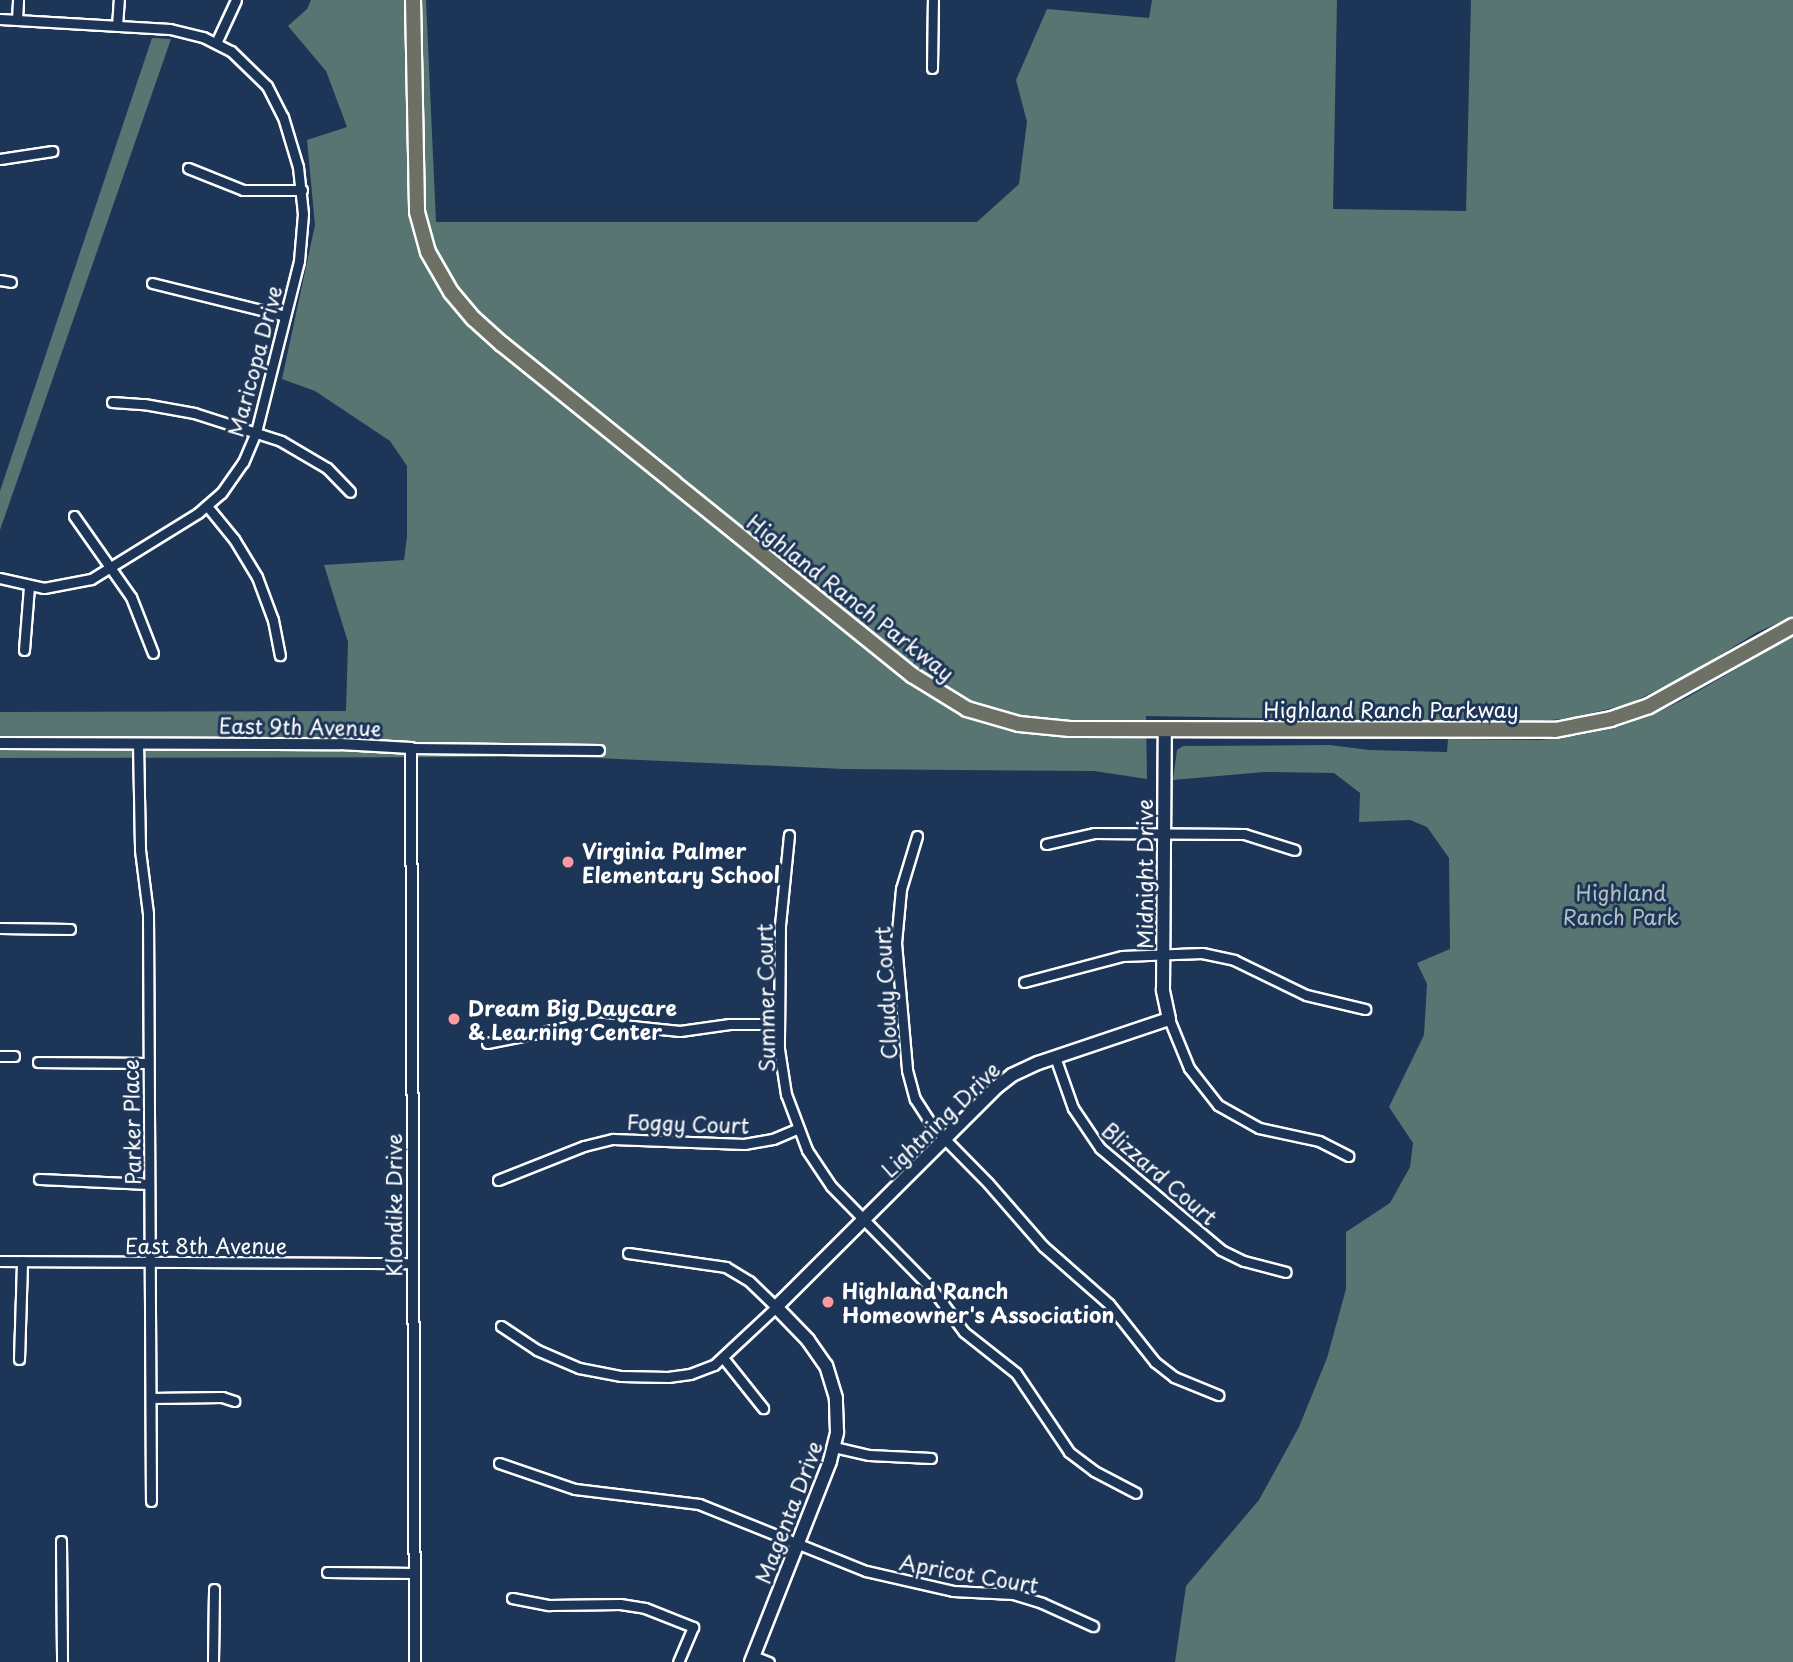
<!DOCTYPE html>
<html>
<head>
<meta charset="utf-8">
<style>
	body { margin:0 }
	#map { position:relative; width:1793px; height:1662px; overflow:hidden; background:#1d3557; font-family:"Playpen Sans",sans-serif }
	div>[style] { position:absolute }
	.green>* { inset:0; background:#587572 }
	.roads { filter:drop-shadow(2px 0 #fff) drop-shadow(-2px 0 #fff) drop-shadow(0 2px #fff) drop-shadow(0 -2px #fff) }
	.minor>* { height:9px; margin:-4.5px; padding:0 4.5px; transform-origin:4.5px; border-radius:4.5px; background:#1d3557 }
	.tertiary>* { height:10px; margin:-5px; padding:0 5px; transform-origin:5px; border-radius:5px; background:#1d3557 }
	.secondary>* { height:12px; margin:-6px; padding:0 6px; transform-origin:6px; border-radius:6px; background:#1d3557 }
	.primary>* { height:14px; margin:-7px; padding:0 7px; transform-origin:7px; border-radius:7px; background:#6c7065 }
	.dots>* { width:19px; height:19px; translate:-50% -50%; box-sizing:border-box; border:4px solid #1d3557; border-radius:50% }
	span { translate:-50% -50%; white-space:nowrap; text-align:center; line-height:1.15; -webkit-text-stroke:6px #1d3557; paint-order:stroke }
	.street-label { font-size:21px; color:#fff }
	.poi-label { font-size:21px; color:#fff; font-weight:700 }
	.left { translate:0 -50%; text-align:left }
	.park-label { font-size:21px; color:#b4c1c0 }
</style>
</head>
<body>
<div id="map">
	<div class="green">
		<div style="clip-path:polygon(311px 0,426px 0,436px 222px,977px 222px,1019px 184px,1027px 122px,1016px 80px,1047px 9px,1149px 18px,1152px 0,1337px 0,1333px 209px,1466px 211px,1471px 0,1793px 0,1793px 616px,1756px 633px,1688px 675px,1629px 704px,1571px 718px,1519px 723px,1146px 716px,1147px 779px,1094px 771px,844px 769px,573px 757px,0 758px,0 712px,346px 711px,348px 642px,324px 565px,404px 560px,407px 537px,407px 466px,390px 441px,315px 391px,282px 379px,315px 225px,307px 140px,347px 127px,326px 71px,288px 26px,307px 9px)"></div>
		<div style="clip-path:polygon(152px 38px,171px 39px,0 530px,0 491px)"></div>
		<div style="clip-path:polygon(1793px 636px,1793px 1662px,1175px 1662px,1186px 1586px,1259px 1500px,1299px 1427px,1327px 1358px,1346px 1289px,1346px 1232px,1390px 1203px,1410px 1167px,1413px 1143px,1389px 1107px,1424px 1035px,1427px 984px,1417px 963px,1450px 949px,1449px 858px,1427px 827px,1410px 820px,1359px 822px,1360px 793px,1334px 773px,1264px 772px,1173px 780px,1177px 750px,1183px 746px,1330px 745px,1369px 750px,1447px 752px,1448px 739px,1540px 740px,1574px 736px,1615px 728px,1652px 715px,1688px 697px)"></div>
	</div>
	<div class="roads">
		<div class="minor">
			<div style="left:0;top:19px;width:170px;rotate:3.4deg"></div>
			<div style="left:170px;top:29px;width:34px;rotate:14deg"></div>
			<div style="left:203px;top:37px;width:31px;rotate:27deg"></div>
			<div style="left:231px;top:51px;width:50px;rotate:44.2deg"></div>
			<div style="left:267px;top:86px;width:35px;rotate:63deg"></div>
			<div style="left:283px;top:117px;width:52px;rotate:73.3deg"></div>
			<div style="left:298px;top:167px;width:47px;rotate:83.9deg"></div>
			<div style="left:303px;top:214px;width:47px;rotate:94.9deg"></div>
			<div style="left:299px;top:261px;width:176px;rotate:104.1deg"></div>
			<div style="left:256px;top:432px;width:33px;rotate:113deg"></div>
			<div style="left:243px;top:462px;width:38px;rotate:125deg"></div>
			<div style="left:221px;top:493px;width:30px;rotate:139deg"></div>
			<div style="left:198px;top:513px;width:126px;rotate:148.3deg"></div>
			<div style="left:91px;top:579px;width:48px;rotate:169.2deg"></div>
			<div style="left:44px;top:588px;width:45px;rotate:-167.2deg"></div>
			<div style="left:17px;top:20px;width:20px;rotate:-87deg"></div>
			<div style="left:117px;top:26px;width:26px;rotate:-86deg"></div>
			<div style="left:216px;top:43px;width:47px;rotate:-65.1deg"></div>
			<div style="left:932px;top:68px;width:68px;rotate:-89.2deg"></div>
			<div style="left:0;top:159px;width:53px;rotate:-8.7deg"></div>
			<div style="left:188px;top:168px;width:59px;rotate:21.8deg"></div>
			<div style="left:243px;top:190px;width:59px"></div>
			<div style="left:0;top:280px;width:11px;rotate:10deg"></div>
			<div style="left:152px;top:283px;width:137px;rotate:13.9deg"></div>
			<div style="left:112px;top:402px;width:32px;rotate:4deg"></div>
			<div style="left:144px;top:404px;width:51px;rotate:10.2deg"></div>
			<div style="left:194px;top:413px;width:91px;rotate:17.8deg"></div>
			<div style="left:281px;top:441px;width:53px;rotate:30.4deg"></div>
			<div style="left:327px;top:468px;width:33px;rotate:46deg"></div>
			<div style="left:207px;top:506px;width:43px;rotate:50.7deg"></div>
			<div style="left:234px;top:539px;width:44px;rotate:58.8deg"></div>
			<div style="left:257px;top:577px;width:46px;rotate:69.6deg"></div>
			<div style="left:273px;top:620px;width:36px;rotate:79deg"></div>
			<div style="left:74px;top:516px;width:99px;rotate:54.9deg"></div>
			<div style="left:131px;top:597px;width:60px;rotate:68.6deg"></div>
			<div style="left:24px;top:650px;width:64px;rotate:-85.5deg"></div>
			<div style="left:138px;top:743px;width:107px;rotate:88.9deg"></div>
			<div style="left:140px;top:850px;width:64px;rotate:82.8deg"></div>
			<div style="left:148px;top:913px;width:588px;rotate:89.71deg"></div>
			<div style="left:411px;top:748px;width:188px;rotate:0.6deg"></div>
			<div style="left:789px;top:835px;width:90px;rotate:95.7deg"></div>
			<div style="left:780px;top:925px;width:124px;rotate:90.5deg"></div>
			<div style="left:779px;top:1049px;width:46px;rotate:81.2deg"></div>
			<div style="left:786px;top:1094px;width:60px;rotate:69.4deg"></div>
			<div style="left:807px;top:1150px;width:43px;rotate:56.3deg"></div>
			<div style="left:831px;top:1186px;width:146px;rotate:45.6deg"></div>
			<div style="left:933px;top:1290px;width:52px;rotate:53.6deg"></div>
			<div style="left:964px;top:1332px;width:66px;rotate:38.3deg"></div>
			<div style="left:1016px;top:1373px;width:95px;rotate:56.1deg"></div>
			<div style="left:1069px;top:1452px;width:31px;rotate:37deg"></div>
			<div style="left:1094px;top:1471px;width:47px;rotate:27.6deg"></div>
			<div style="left:917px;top:836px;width:55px;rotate:106.8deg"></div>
			<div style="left:901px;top:889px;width:54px;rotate:95.3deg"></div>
			<div style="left:896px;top:943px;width:127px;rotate:85deg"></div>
			<div style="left:907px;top:1070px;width:30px;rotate:75deg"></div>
			<div style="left:915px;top:1099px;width:33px;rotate:57deg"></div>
			<div style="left:933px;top:1127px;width:78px;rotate:45.5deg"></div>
			<div style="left:988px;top:1183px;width:84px;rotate:48.9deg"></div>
			<div style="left:1043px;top:1246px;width:88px;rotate:41.3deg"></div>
			<div style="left:1109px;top:1304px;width:74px;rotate:51.6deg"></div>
			<div style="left:1155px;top:1362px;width:24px;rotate:38deg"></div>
			<div style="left:1174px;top:1377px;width:48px;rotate:22.2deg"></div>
			<div style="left:1046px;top:844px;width:49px;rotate:-12.9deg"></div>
			<div style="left:1094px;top:833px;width:150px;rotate:0.4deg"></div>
			<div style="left:1244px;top:834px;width:53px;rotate:17.4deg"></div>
			<div style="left:0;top:928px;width:70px;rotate:0.8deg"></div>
			<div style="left:1024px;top:982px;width:101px;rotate:-14.9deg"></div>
			<div style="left:1122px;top:956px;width:80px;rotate:-2.1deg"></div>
			<div style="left:1202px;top:953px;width:33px;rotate:12deg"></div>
			<div style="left:1234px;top:960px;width:80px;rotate:25.9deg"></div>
			<div style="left:1306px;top:995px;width:61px;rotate:13.3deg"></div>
			<div style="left:1169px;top:1019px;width:53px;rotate:67.8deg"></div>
			<div style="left:1189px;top:1068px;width:47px;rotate:51.9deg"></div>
			<div style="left:1218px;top:1105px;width:47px;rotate:29.3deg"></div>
			<div style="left:1259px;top:1128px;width:61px;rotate:12.2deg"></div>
			<div style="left:1319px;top:1141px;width:33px;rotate:27deg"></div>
			<div style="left:487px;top:1043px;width:108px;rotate:-11.2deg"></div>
			<div style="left:593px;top:1022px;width:87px;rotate:5.9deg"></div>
			<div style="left:680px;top:1031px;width:50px;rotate:-8deg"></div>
			<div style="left:730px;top:1024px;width:49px"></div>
			<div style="left:0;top:1056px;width:14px"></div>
			<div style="left:1055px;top:1057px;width:54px;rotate:70.6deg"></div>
			<div style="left:1073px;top:1108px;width:48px;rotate:56deg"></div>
			<div style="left:1100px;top:1148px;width:158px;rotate:40.1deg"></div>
			<div style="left:1221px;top:1250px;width:25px;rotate:26deg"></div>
			<div style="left:1244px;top:1261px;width:43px;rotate:14.7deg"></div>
			<div style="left:38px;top:1062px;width:110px;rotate:0.5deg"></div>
			<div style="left:39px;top:1179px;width:110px;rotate:2.6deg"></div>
			<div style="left:498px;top:1180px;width:92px;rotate:-21.6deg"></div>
			<div style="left:584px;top:1146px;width:30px;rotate:-14deg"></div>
			<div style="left:613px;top:1139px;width:131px;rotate:2.2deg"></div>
			<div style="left:744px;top:1144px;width:29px;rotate:-10deg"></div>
			<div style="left:773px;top:1139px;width:26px;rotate:-23deg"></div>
			<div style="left:0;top:1261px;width:412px;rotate:0.3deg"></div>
			<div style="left:501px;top:1326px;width:43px;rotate:33.7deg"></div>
			<div style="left:537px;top:1350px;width:46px;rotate:23.2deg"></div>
			<div style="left:579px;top:1368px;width:43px;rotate:10.8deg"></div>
			<div style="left:621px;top:1376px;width:47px;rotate:1.2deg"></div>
			<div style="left:668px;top:1377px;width:22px;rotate:-8deg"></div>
			<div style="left:690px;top:1374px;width:26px;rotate:-21deg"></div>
			<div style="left:714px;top:1365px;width:85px;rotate:-43.1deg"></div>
			<div style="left:776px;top:1307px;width:37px;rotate:-136deg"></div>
			<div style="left:749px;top:1281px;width:27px;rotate:-149deg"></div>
			<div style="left:726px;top:1267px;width:99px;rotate:-171.9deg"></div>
			<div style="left:19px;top:1359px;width:98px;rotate:-88.2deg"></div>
			<div style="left:724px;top:1359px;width:63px;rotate:51.5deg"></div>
			<div style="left:151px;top:1398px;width:71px;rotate:-0.8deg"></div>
			<div style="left:222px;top:1397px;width:13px;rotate:18deg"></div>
			<div style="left:834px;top:1447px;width:36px;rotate:13deg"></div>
			<div style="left:869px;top:1455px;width:62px;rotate:2.8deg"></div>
			<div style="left:499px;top:1463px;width:80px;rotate:18.9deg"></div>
			<div style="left:575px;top:1489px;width:125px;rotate:6.9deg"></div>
			<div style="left:699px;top:1504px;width:180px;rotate:21.9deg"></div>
			<div style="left:866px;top:1571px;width:89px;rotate:12.9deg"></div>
			<div style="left:953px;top:1591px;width:60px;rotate:2.9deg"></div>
			<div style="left:1013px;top:1594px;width:30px;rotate:17deg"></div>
			<div style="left:1042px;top:1603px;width:56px;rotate:24.3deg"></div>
			<div style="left:61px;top:1541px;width:121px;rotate:89.5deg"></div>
			<div style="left:327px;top:1572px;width:88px;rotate:0.7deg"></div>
			<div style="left:512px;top:1598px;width:38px;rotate:11deg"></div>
			<div style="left:549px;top:1605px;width:71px;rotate:-0.8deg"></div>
			<div style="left:620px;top:1604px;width:25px;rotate:9deg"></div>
			<div style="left:645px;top:1608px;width:52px;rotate:21.6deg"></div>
			<div style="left:693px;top:1627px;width:38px;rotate:113deg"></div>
			<div style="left:753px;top:1656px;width:17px;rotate:21deg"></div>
			<div style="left:213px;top:1662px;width:73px;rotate:-89.2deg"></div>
		</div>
		<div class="tertiary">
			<div style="left:0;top:743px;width:340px;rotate:0.2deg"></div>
			<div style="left:340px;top:744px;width:71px;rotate:3.2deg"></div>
			<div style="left:411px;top:748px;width:914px;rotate:89.75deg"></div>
		</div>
		<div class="secondary">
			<div style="left:751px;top:1662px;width:216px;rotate:-68.5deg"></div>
			<div style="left:830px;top:1461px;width:30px;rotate:-76deg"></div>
			<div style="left:837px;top:1432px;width:34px;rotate:-92deg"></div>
			<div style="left:836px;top:1398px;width:34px;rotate:-107deg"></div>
			<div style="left:826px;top:1366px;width:32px;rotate:-125deg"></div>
			<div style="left:808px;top:1340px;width:46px;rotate:-134.1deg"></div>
			<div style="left:776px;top:1307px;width:313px;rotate:-44.9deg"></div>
			<div style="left:998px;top:1086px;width:18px;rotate:-38deg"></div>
			<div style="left:1012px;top:1075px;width:29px;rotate:-25deg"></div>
			<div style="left:1038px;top:1063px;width:138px;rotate:-18.6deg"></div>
			<div style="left:1169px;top:1019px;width:30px;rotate:-102deg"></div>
			<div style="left:1163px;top:990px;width:261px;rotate:-89.6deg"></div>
		</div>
		<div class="primary">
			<div style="left:413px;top:0;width:212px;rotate:88.9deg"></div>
			<div style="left:417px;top:212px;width:41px;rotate:74.6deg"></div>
			<div style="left:428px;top:252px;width:46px;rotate:60.1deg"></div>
			<div style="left:451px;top:292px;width:35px;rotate:50deg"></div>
			<div style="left:474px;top:319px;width:38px;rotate:42deg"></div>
			<div style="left:502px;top:344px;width:221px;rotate:38.9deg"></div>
			<div style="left:674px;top:483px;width:306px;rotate:38.9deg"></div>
			<div style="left:912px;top:675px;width:65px;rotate:31.7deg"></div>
			<div style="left:967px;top:709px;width:54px;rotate:16.1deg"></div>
			<div style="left:1019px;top:724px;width:51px;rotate:5.6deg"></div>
			<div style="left:1070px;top:729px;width:485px;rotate:0.1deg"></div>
			<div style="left:1555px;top:730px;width:57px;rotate:-11.1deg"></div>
			<div style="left:1611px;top:719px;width:40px;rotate:-18.9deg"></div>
			<div style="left:1649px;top:706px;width:165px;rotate:-29.1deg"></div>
		</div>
	</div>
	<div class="dots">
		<div style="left:568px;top:862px;background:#ff9aa2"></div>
		<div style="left:454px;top:1019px;background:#ff9aa2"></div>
		<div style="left:828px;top:1302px;background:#ff9aa2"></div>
	</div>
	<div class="street-label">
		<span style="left:254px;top:361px;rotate:-75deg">Maricopa Drive</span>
		<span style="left:851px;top:597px;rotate:38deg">Highland Ranch Parkway</span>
		<span style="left:1391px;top:709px">Highland Ranch Parkway</span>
		<span style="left:300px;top:726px;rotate:1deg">East 9th Avenue</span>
		<span style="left:1144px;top:874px;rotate:-90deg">Midnight Drive</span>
		<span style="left:885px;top:993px;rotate:-93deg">Cloudy Court</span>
		<span style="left:765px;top:998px;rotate:-91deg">Summer Court</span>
		<span style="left:940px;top:1119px;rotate:-44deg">Lightning Drive</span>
		<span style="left:131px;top:1122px;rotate:-91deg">Parker Place</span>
		<span style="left:688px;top:1123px;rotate:2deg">Foggy Court</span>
		<span style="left:1160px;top:1173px;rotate:41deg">Blizzard Court</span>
		<span style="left:393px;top:1205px;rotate:-90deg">Klondike Drive</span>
		<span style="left:206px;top:1245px">East 8th Avenue</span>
		<span style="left:788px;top:1512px;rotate:-69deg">Magenta Drive</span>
		<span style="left:969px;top:1573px;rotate:10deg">Apricot Court</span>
	</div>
	<div class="poi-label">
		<span class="left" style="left:582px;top:862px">Virginia Palmer<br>Elementary School</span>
		<span class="left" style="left:468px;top:1019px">Dream Big Daycare<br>&amp; Learning Center</span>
		<span class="left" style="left:842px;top:1302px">Highland Ranch<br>Homeowner's Association</span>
	</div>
	<div class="park-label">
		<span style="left:1621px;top:904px">Highland<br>Ranch Park</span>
	</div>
</div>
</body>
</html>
